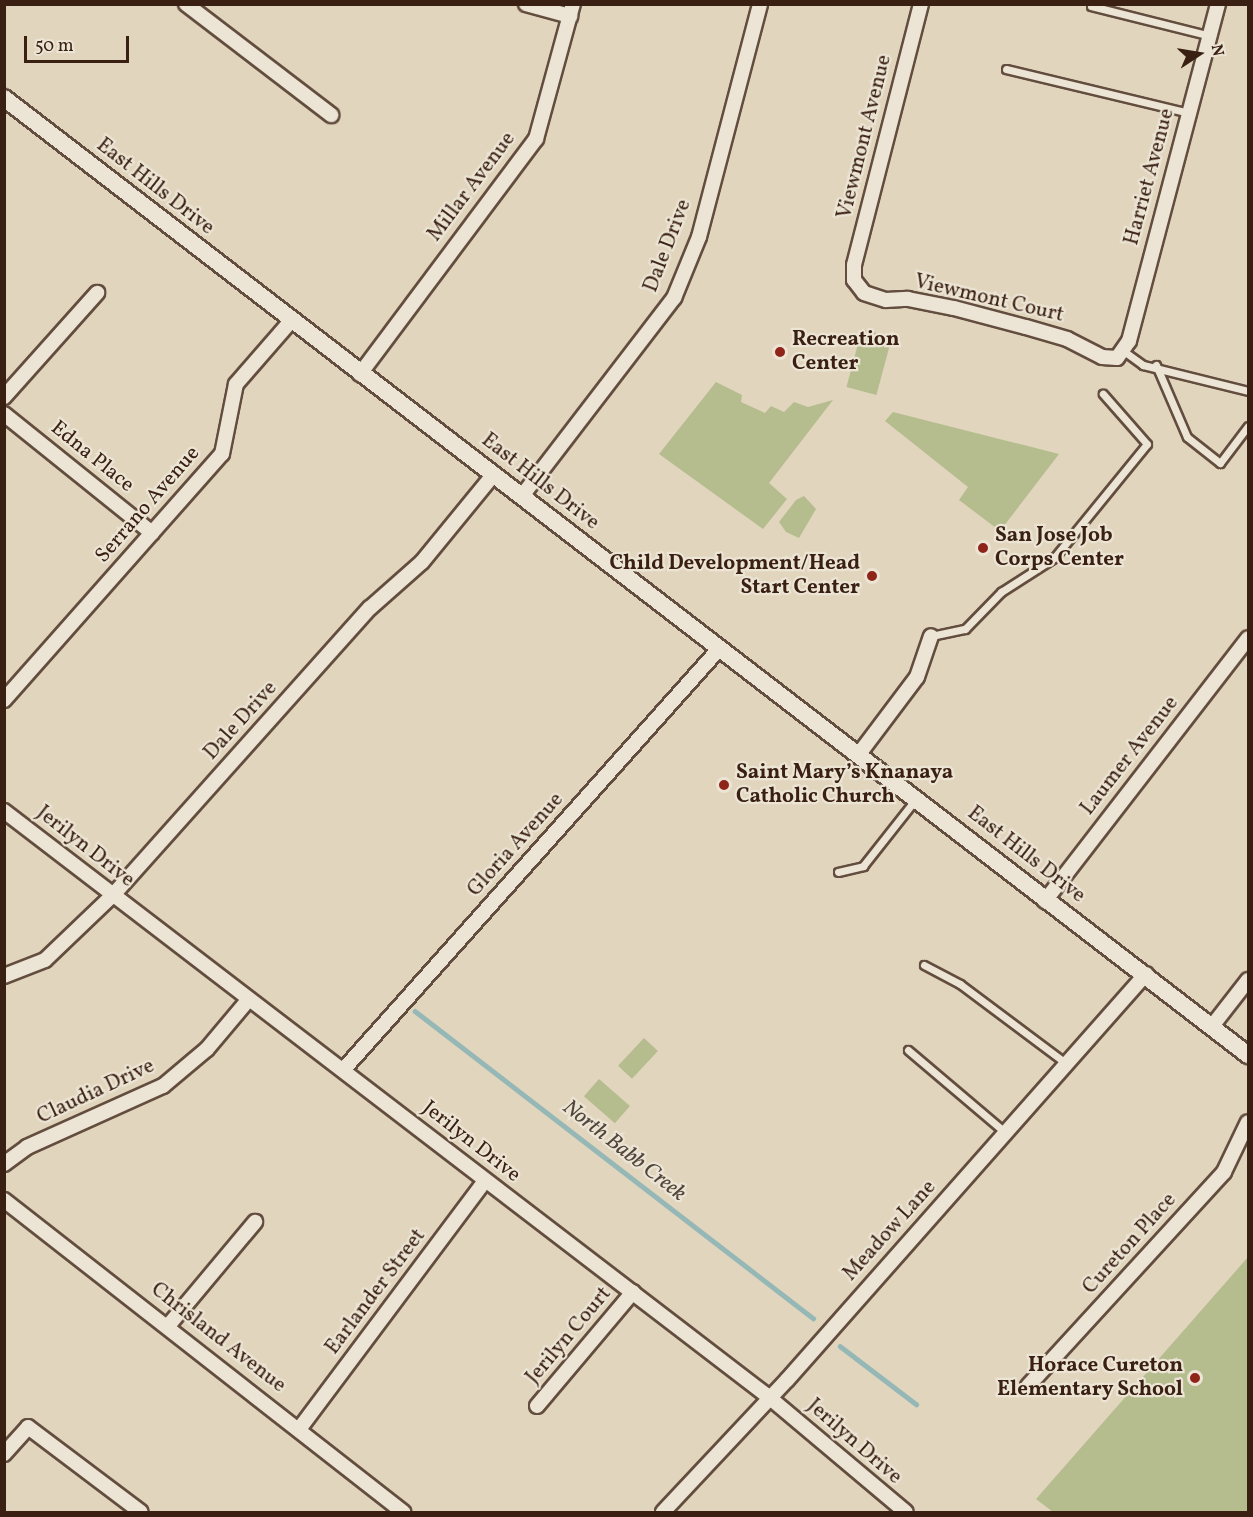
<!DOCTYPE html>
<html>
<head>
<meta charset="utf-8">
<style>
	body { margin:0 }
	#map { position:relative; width:1253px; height:1517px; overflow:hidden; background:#e1d5bd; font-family:Vollkorn,serif }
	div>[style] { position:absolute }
	.green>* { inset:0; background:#b5bd8f; transform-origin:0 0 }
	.stream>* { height:4.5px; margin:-2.25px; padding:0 2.25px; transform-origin:2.25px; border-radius:2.25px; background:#95b8b6 }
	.roads { filter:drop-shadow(2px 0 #634d3e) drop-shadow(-2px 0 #634d3e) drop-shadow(0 2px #634d3e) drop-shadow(0 -2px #634d3e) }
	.service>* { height:7px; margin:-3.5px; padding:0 3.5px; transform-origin:3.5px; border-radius:3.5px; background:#ece4d4 }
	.minor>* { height:14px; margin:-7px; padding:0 7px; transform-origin:7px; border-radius:7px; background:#ece4d4 }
	.tertiary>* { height:16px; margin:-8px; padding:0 8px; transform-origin:8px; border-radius:8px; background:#ece4d4 }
	.dots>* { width:16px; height:16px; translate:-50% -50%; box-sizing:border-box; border:3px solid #ece4d4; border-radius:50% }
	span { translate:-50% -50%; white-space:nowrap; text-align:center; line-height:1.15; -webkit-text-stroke:4.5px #ece4d4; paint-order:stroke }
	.street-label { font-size:21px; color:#392013 }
	.poi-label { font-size:21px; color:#392013; font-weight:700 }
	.left { translate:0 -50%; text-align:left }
	.right { translate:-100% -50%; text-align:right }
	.water-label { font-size:22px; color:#50463c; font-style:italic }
	.frame { position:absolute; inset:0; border:6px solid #392013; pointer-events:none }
	.north { position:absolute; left:1169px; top:24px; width:60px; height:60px; -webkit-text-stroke:4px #ece4d4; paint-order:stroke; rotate:78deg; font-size:16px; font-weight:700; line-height:24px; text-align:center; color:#392013 }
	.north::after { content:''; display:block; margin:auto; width:21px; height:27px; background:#392013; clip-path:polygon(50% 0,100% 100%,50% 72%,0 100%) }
	.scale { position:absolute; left:24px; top:36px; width:105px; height:27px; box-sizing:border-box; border:3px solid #392013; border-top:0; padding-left:8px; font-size:18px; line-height:21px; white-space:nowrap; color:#392013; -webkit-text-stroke:4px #ece4d4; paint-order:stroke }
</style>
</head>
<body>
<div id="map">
	<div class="green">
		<div style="left:862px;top:329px;width:31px;height:60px;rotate:15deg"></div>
		<div style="clip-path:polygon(716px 382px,742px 395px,741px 402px,765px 413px,771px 406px,784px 412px,794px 402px,808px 407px,833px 400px,769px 483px,787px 499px,763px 529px,659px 454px)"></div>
		<div style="clip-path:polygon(893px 412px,1059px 454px,1000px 531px,959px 500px,968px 487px,885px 421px)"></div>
		<div style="clip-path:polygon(804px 496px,816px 509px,799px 538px,786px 532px,779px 522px,796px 500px)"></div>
		<div style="left:644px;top:1038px;width:19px;height:38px;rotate:43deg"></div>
		<div style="left:599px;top:1079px;width:41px;height:23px;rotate:41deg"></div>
		<div style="clip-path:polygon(1248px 1257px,1248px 1512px,1053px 1512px,1036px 1499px)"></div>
	</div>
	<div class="stream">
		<div style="left:415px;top:1011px;width:503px;rotate:37.65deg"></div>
		<div style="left:840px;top:1346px;width:96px;rotate:37.3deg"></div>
	</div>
	<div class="roads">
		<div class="service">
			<div style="left:1091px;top:6px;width:123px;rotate:14.1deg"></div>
			<div style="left:1006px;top:69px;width:188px;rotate:13.5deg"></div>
			<div style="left:1125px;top:352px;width:22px;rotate:36deg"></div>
			<div style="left:1143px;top:365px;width:108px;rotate:13.9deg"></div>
			<div style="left:1156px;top:365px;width:78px;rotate:66.7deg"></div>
			<div style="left:1187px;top:437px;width:42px;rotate:38.2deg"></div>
			<div style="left:1220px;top:463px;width:46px;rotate:-52.9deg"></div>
			<div style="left:931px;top:636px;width:35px;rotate:-12deg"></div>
			<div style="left:965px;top:629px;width:52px;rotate:-45.8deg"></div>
			<div style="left:1001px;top:592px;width:63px;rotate:-32.7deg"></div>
			<div style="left:1054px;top:558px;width:147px;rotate:-50.8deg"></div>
			<div style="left:1147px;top:444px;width:67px;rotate:-131.3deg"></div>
			<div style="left:838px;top:872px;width:26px;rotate:-13deg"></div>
			<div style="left:863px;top:866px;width:85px;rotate:-51.7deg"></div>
			<div style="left:924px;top:965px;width:41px;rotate:27.8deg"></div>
			<div style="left:960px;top:984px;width:134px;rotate:36.8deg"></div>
			<div style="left:908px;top:1050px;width:128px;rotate:40.3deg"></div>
		</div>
		<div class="minor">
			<div style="left:186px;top:4px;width:183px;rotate:37.4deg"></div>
			<div style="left:526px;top:4px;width:46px;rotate:15.3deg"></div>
			<div style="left:921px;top:4px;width:269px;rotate:104.4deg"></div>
			<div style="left:854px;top:265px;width:15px;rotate:90deg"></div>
			<div style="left:854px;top:280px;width:16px;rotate:52deg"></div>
			<div style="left:864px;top:293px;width:23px;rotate:18deg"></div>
			<div style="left:886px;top:300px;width:22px;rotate:-3deg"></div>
			<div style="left:908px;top:299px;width:47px;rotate:11.1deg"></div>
			<div style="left:954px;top:308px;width:74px;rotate:14.8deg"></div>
			<div style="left:1026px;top:327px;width:43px;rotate:16.3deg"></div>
			<div style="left:1067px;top:339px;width:39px;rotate:27deg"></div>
			<div style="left:1102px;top:357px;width:15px;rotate:4deg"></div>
			<div style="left:1117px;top:358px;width:21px;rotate:-55deg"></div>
			<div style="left:1129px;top:341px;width:349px;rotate:-75.2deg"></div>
			<div style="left:360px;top:374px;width:294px;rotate:-53.2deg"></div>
			<div style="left:536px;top:139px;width:140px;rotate:-74.7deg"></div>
			<div style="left:4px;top:397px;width:140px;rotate:-48.2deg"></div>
			<div style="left:4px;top:414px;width:190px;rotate:38.8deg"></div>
			<div style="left:522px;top:496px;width:250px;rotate:-52.5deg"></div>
			<div style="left:674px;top:298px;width:66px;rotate:-67.7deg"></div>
			<div style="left:699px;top:237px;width:241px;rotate:-75.3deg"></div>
			<div style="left:4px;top:700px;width:329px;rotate:-48.5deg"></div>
			<div style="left:222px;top:454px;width:71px;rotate:-78.7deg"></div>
			<div style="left:236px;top:384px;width:84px;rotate:-48.9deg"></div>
			<div style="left:859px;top:754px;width:96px;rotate:-53deg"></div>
			<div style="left:917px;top:677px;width:43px;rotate:-71.1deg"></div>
			<div style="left:4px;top:811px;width:965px;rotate:37.46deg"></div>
			<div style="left:770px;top:1398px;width:177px;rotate:40deg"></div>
			<div style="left:1045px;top:901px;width:332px;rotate:-52.3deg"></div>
			<div style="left:4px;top:976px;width:44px;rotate:-21.3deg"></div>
			<div style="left:45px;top:960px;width:94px;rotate:-43.7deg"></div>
			<div style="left:113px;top:895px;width:385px;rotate:-48.2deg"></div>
			<div style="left:370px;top:608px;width:69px;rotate:-41.5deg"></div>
			<div style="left:422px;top:562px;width:114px;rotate:-50.7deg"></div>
			<div style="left:1213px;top:1025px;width:57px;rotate:-52.1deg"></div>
			<div style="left:344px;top:1069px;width:563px;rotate:-48.24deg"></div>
			<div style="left:4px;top:1164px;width:29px;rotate:-36deg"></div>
			<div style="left:27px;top:1147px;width:149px;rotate:-24.2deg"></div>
			<div style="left:163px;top:1086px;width:57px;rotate:-40.1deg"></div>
			<div style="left:207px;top:1049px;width:65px;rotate:-50deg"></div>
			<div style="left:4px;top:1200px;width:507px;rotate:38.02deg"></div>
			<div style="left:168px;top:1326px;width:136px;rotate:-50.1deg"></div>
			<div style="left:1028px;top:1386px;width:290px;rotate:-47.5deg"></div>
			<div style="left:1224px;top:1172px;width:55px;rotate:-64.4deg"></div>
			<div style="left:537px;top:1406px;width:149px;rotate:-49.9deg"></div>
			<div style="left:300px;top:1428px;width:309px;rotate:-53.2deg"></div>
			<div style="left:4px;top:1454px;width:36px;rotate:-48deg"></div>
			<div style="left:28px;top:1427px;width:141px;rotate:37deg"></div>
			<div style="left:663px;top:1512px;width:181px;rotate:-46.8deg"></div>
			<div style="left:787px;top:1380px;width:542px;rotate:-48.52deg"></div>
		</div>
		<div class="tertiary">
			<div style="left:4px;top:98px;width:1570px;rotate:37.57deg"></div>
		</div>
	</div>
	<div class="dots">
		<div style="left:780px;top:352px;background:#8f2418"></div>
		<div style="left:983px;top:548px;background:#8f2418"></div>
		<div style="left:872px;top:576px;background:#8f2418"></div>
		<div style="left:724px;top:785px;background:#8f2418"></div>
		<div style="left:1195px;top:1378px;background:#8f2418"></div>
	</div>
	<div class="street-label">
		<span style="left:865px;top:137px;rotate:-76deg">Viewmont Avenue</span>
		<span style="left:1150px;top:177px;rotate:-75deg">Harriet Avenue</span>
		<span style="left:155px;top:187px;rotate:38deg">East Hills Drive</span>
		<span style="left:472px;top:187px;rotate:-53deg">Millar Avenue</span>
		<span style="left:668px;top:246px;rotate:-69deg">Dale Drive</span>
		<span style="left:989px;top:299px;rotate:13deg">Viewmont Court</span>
		<span style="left:92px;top:457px;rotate:39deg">Edna Place</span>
		<span style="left:540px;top:482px;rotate:38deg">East Hills Drive</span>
		<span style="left:148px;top:505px;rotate:-49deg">Serrano Avenue</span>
		<span style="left:241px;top:721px;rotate:-48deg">Dale Drive</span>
		<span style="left:1130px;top:756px;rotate:-52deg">Laumer Avenue</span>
		<span style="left:516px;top:845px;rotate:-48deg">Gloria Avenue</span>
		<span style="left:85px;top:847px;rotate:38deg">Jerilyn Drive</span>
		<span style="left:1026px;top:855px;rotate:38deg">East Hills Drive</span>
		<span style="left:96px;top:1092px;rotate:-25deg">Claudia Drive</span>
		<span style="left:471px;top:1142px;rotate:38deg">Jerilyn Drive</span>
		<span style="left:890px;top:1231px;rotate:-48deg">Meadow Lane</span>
		<span style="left:1130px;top:1244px;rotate:-48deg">Cureton Place</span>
		<span style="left:376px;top:1292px;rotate:-53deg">Earlander Street</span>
		<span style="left:569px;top:1336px;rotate:-50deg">Jerilyn Court</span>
		<span style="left:218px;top:1338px;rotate:38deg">Chrisland Avenue</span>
		<span style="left:854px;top:1442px;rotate:41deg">Jerilyn Drive</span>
	</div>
	<div class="poi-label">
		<span class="left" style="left:792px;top:352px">Recreation<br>Center</span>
		<span class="left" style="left:995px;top:548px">San Jose Job<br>Corps Center</span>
		<span class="right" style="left:860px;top:576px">Child Development/Head<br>Start Center</span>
		<span class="left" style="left:736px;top:785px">Saint Mary’s Knanaya<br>Catholic Church</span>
		<span class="right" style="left:1183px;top:1378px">Horace Cureton<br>Elementary School</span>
	</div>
	<div class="water-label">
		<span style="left:624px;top:1151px;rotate:38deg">North Babb Creek</span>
	</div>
	<div class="frame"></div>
	<div class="north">N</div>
	<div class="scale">50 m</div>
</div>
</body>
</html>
